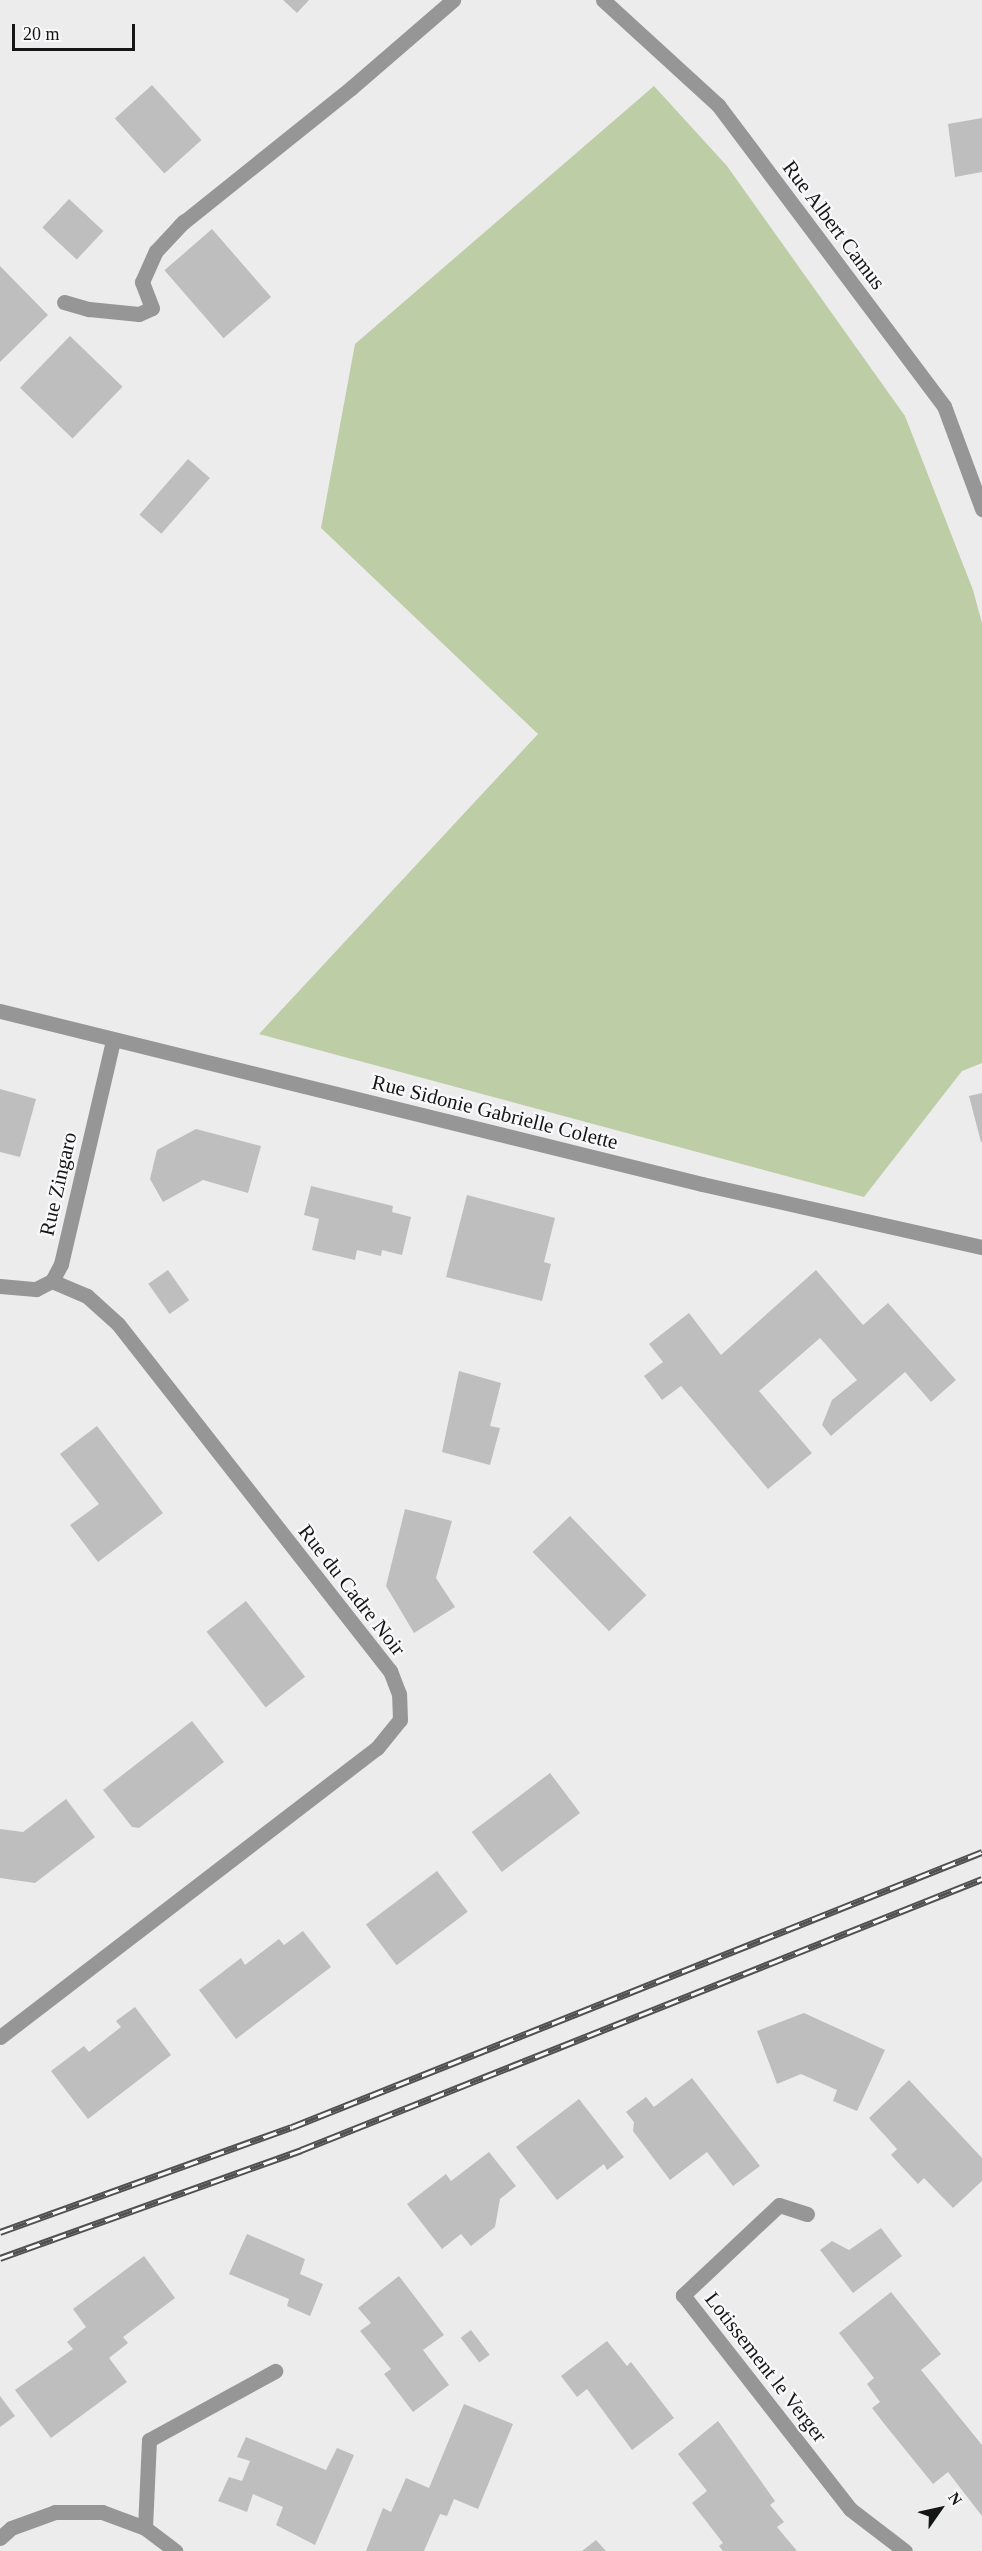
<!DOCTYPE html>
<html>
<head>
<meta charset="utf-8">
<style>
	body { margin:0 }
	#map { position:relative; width:982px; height:2551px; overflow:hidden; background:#ececed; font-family:"Times New Roman",serif }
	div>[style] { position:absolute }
	.green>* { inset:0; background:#bdcda6 }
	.building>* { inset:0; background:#bebebf; transform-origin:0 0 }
	.lane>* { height:15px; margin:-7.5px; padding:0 7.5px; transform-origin:7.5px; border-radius:7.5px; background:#979696 }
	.street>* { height:15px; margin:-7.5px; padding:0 7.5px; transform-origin:7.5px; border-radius:7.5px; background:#979696 }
	.rail>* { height:7px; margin-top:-3.5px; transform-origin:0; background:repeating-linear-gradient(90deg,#f9f9fb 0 14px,#505051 0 28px); box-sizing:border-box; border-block:2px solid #505051 }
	span { translate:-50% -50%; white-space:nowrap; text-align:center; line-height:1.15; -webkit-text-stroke:4.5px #f9f9fb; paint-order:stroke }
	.street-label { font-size:21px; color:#141515 }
	.north { position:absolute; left:910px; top:2479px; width:60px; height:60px; -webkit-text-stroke:4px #f9f9fb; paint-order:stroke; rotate:56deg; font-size:16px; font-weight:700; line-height:24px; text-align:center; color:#141515 }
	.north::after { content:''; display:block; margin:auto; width:21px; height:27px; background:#141515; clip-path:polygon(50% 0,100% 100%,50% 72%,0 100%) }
	.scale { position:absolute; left:12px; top:24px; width:123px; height:27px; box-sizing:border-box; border:3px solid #141515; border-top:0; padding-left:8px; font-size:18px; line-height:21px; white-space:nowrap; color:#141515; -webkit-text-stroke:4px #f9f9fb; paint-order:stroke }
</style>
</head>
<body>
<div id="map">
	<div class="green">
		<div style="clip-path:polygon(654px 86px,727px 166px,905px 416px,973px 590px,982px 623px,982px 1063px,962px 1071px,864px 1197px,259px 1034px,538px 734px,321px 528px,355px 344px)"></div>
	</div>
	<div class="building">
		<div style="clip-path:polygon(283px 0,309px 0,297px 13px)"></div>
		<div style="left:152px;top:85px;width:74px;height:50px;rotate:48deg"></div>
		<div style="clip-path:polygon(982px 118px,982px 172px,955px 177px,948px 124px)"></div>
		<div style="left:69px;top:199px;width:47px;height:39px;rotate:43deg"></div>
		<div style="left:212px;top:229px;width:90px;height:63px;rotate:49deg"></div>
		<div style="clip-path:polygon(0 266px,48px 315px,0 362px)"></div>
		<div style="left:70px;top:336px;width:73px;height:72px;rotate:44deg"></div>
		<div style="left:188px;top:459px;width:29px;height:74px;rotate:41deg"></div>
		<div style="clip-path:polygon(0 1089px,36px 1099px,20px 1157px,0 1152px)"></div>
		<div style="clip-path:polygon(982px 1093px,982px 1142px,981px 1142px,969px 1096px)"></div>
		<div style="clip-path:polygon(196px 1129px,261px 1146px,248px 1193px,203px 1180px,163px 1202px,150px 1179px,157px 1150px)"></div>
		<div style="clip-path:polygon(311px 1186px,393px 1206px,392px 1212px,411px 1217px,402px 1255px,382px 1250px,381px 1256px,357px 1250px,355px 1260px,312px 1250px,319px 1219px,304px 1215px)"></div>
		<div style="clip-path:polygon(467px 1195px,555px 1218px,544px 1262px,551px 1264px,542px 1301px,446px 1277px)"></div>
		<div style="left:168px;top:1270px;width:37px;height:24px;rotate:55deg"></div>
		<div style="clip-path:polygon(816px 1270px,863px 1325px,888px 1303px,956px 1380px,931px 1402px,905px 1372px,831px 1436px,822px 1425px,832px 1400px,857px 1380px,820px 1338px,759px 1391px,812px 1453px,768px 1489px,681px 1386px,662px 1400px,644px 1376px,663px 1362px,649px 1344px,689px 1313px,721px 1355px)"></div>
		<div style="clip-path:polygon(459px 1371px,501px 1383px,490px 1426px,500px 1428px,490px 1465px,442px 1452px)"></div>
		<div style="clip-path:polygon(97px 1426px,163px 1513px,98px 1562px,70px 1525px,99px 1504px,60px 1454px)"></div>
		<div style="clip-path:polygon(405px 1509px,452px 1521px,436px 1578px,455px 1607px,414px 1633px,386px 1586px)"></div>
		<div style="left:570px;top:1516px;width:110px;height:52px;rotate:46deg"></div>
		<div style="left:246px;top:1601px;width:96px;height:50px;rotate:52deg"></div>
		<div style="clip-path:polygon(192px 1721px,224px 1762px,139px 1828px,132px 1827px,103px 1790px)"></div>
		<div style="left:550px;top:1773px;width:50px;height:98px;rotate:53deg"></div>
		<div style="clip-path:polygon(66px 1799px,95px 1837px,35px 1883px,0 1878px,0 1829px,23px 1832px)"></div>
		<div style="left:437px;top:1871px;width:51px;height:89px;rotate:53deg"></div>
		<div style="clip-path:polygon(303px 1931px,331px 1967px,236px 2039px,199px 1990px,241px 1958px,245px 1965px,279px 1939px,284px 1945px)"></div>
		<div style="clip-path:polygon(135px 2007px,171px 2055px,88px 2119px,51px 2071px,84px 2046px,89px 2052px,121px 2027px,116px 2021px)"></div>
		<div style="clip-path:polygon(804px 2013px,885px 2050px,857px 2111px,833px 2101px,837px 2090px,801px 2074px,777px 2084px,757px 2031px)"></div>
		<div style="clip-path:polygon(692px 2078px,760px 2166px,733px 2186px,707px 2152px,670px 2180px,633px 2131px,634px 2122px,626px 2112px,646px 2097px,654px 2107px)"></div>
		<div style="clip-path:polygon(909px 2080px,982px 2158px,982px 2181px,953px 2208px,924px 2178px,918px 2184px,891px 2155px,897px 2149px,869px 2118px)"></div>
		<div style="clip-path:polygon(579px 2099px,624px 2157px,607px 2170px,604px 2164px,557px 2200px,516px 2147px)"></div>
		<div style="clip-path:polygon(489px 2152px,516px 2186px,500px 2199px,495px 2227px,471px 2246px,461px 2234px,442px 2249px,407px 2204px,446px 2174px,451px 2181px)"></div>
		<div style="clip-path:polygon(881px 2228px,902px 2256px,853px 2293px,820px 2250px,832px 2241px,849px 2250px)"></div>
		<div style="clip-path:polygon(247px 2234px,305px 2259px,300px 2274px,323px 2284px,310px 2316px,287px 2306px,289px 2299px,229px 2274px)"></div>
		<div style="clip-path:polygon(144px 2256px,175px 2298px,123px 2337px,128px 2343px,109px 2358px,127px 2382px,51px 2438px,15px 2390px,73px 2349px,67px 2342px,86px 2327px,73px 2309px)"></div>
		<div style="clip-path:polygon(399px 2276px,444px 2335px,423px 2350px,449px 2385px,413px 2412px,384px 2374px,391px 2369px,360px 2331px,371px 2323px,358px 2308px)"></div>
		<div style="clip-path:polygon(891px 2292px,941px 2354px,921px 2370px,982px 2445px,982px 2516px,948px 2472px,933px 2484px,886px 2426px,872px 2408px,880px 2402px,867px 2384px,874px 2378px,839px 2333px)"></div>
		<div style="left:471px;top:2330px;width:31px;height:13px;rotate:53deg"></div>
		<div style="clip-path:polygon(607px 2341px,627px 2366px,631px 2362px,674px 2418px,632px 2450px,587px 2389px,577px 2397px,561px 2376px)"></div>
		<div style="clip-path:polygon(0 2396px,15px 2416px,0 2427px)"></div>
		<div style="clip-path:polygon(464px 2404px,513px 2424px,478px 2509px,454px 2499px,447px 2516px,440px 2514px,424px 2551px,366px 2551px,383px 2508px,391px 2512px,406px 2478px,429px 2488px)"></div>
		<div style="clip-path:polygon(718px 2421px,775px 2501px,770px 2505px,784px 2522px,777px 2527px,797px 2551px,723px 2551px,719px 2546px,723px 2543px,692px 2503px,707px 2491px,678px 2454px)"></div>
		<div style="clip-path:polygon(246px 2437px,326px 2470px,337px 2448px,354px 2455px,315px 2545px,276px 2525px,283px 2507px,253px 2494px,247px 2512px,218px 2501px,229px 2477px,242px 2481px,250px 2461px,237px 2457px)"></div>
		<div style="clip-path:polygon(596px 2540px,606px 2551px,582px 2551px)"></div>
	</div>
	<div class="lane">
		<div style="left:64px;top:302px;width:26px;rotate:16deg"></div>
		<div style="left:89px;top:309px;width:50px;rotate:5.7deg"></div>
		<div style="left:139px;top:314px;width:14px;rotate:-25deg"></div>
		<div style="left:152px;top:308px;width:28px;rotate:-111deg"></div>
		<div style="left:142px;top:282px;width:34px;rotate:-66deg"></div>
		<div style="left:156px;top:251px;width:41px;rotate:-47deg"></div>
	</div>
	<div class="street">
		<div style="left:603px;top:0;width:156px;rotate:42.4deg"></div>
		<div style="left:718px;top:105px;width:376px;rotate:53.1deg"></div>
		<div style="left:944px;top:406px;width:110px;rotate:69.7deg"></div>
		<div style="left:180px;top:225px;width:219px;rotate:-38.7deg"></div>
		<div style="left:351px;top:88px;width:135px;rotate:-40.8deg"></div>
		<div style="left:0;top:1011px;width:723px;rotate:13.84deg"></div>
		<div style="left:702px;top:1184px;width:287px;rotate:12.7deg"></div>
		<div style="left:0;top:1286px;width:36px;rotate:5deg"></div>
		<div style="left:36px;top:1289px;width:18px;rotate:-27deg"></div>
		<div style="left:52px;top:1281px;width:19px;rotate:-62deg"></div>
		<div style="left:61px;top:1264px;width:229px;rotate:-76.9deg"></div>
		<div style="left:0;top:2037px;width:475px;rotate:-37.5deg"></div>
		<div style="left:377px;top:1748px;width:36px;rotate:-51deg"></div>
		<div style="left:400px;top:1720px;width:26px;rotate:-92deg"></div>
		<div style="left:399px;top:1694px;width:25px;rotate:-111deg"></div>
		<div style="left:390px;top:1671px;width:441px;rotate:-128.1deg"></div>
		<div style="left:118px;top:1324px;width:42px;rotate:-137.9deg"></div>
		<div style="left:87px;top:1296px;width:38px;rotate:-157deg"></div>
		<div style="left:807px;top:2214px;width:29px;rotate:-162deg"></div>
		<div style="left:779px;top:2205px;width:132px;rotate:136.8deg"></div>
		<div style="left:683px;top:2295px;width:271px;rotate:52deg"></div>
		<div style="left:850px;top:2509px;width:69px;rotate:37.4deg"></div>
		<div style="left:145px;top:2528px;width:88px;rotate:-87.4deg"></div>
		<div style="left:149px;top:2440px;width:144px;rotate:-28.7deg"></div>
		<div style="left:0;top:2538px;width:15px;rotate:-42deg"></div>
		<div style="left:11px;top:2528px;width:47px;rotate:-20deg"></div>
		<div style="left:55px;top:2512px;width:47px"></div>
		<div style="left:102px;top:2512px;width:46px;rotate:20.4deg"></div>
		<div style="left:145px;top:2528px;width:38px;rotate:37deg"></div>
	</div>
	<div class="rail">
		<div style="left:0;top:2232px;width:310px;rotate:-19.8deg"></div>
		<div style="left:292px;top:2127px;width:743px;rotate:-21.73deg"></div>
		<div style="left:0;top:2258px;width:320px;rotate:-19.7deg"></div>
		<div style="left:301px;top:2150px;width:733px;rotate:-21.7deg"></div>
	</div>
	<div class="street-label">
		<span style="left:834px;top:225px;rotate:53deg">Rue Albert Camus</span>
		<span style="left:495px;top:1112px;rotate:14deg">Rue Sidonie Gabrielle Colette</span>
		<span style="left:58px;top:1184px;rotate:-77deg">Rue Zingaro</span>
		<span style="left:352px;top:1590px;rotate:52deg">Rue du Cadre Noir</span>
		<span style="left:766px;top:2367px;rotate:52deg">Lotissement le Verger</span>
	</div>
	<div class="north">N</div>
	<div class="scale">20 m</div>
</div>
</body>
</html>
